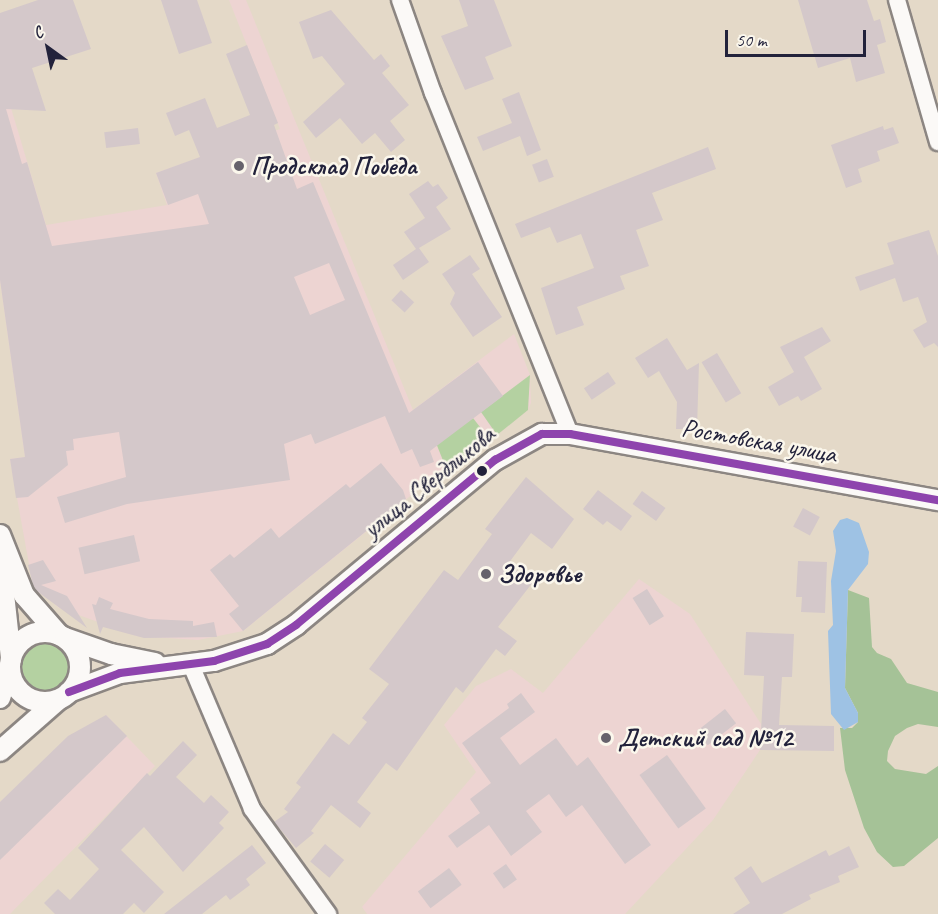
<!DOCTYPE html>
<html>
<head>
<meta charset="utf-8">
<style>
	body { margin:0 }
	#map { position:relative; width:938px; height:914px; overflow:hidden; background:#e4d9c8; font-family:Caveat,sans-serif }
	div>[style] { position:absolute }
	.built>* { inset:0; background:#edd4d2 }
	.green>* { inset:0; background:#b4d1a1 }
	.round { border-radius:50% }
	.forest>* { inset:0; background:#a5c297 }
	.water>* { inset:0; background:#9ec2e4 }
	.building>* { inset:0; background:#d4c8ca; transform-origin:0 0 }
	.roads { filter:drop-shadow(2px 0 #8c8682) drop-shadow(-2px 0 #8c8682) drop-shadow(0 2px #8c8682) drop-shadow(0 -2px #8c8682) }
	.minor>* { height:16px; margin:-8px; padding:0 8px; transform-origin:8px; border-radius:8px; background:#fbf9f7 }
	.tertiary>* { height:20px; margin:-10px; padding:0 10px; transform-origin:10px; border-radius:10px; background:#fbf9f7 }
	.tertiary>.ring { margin:-10px; padding:0; box-sizing:content-box; background:none; border:20px solid #fbf9f7; border-radius:50% }
	.bus-1>* { height:8px; margin:-4px; padding:0 4px; transform-origin:4px; border-radius:4px; background:#8e44ad }
	.dots>* { width:16px; height:16px; translate:-50% -50%; box-sizing:border-box; border:3px solid #fbf7ec; border-radius:50% }
	span { translate:-50% -50%; white-space:nowrap; text-align:center; line-height:1.15; -webkit-text-stroke:5px #fbf7ec; paint-order:stroke }
	.poi-label { font-size:26px; color:#22223b; font-weight:700 }
	.left { translate:0 -50%; text-align:left }
	.street-label { font-size:26px; color:#22223b }
	.north { position:absolute; left:18px; top:18px; width:60px; height:60px; -webkit-text-stroke:4px #fbf7ec; paint-order:stroke; rotate:327deg; font-size:16px; font-weight:700; line-height:24px; text-align:center; color:#22223b }
	.north::after { content:''; display:block; margin:auto; width:21px; height:27px; background:#22223b; clip-path:polygon(50% 0,100% 100%,50% 72%,0 100%) }
	.scale { position:absolute; left:725px; top:30px; width:141px; height:27px; box-sizing:border-box; border:3px solid #22223b; border-top:0; padding-left:8px; font-size:18px; line-height:21px; white-space:nowrap; color:#22223b; -webkit-text-stroke:4px #fbf7ec; paint-order:stroke }
</style>
</head>
<body>
<div id="map">
	<div class="built">
		<div style="clip-path:polygon(229px 0,246px 0,413px 410px,514px 334px,530px 375px,531px 403px,528px 410px,448px 473px,445px 468px,243px 631px,198px 640px,137px 636px,59px 608px,32px 581px,10px 459px,25px 457px,0 280px,0 71px,46px 225px,167px 205px,156px 173px,280px 129px)"></div>
		<div style="clip-path:polygon(639px 579px,690px 614px,761px 724px,760px 750px,713px 820px,625px 914px,367px 914px,362px 907px,476px 772px,444px 725px,476px 686px,511px 669px,543px 693px)"></div>
		<div style="clip-path:polygon(106px 715px,155px 766px,10px 914px,0 914px,0 802px)"></div>
	</div>
	<div class="green">
		<div style="clip-path:polygon(530px 375px,528px 410px,497px 435px,481px 412px)"></div>
		<div style="clip-path:polygon(473px 418px,490px 440px,448px 473px,436px 443px)"></div>
		<div class="round" style="left:19px;top:640px;width:52px;height:52px"></div>
	</div>
	<div class="forest">
		<div style="clip-path:polygon(848px 590px,869px 598px,872px 647px,877px 653px,891px 659px,907px 683px,938px 692px,938px 727px,918px 724px,907px 728px,895px 736px,888px 751px,887px 761px,895px 769px,926px 774px,938px 766px,938px 838px,904px 866px,893px 867px,877px 852px,864px 828px,845px 770px,840px 728px,852px 728px,858px 722px,858px 713px,845px 688px)"></div>
	</div>
	<div class="water">
		<div style="clip-path:polygon(847px 518px,859px 523px,869px 552px,868px 564px,848px 590px,845px 688px,858px 713px,858px 722px,844px 730px,831px 714px,828px 631px,833px 625px,831px 581px,836px 551px,833px 531px,840px 520px)"></div>
	</div>
	<div class="building">
		<div style="clip-path:polygon(evenodd,38px 0,73px 0,91px 49px,32px 68px,46px 111px,6px 109px,22px 164px,27px 162px,52px 246px,209px 224px,198px 194px,168px 205px,156px 173px,200px 157px,189px 130px,175px 136px,166px 113px,205px 98px,217px 128px,250px 115px,226px 54px,247px 45px,278px 123px,274px 125px,297px 189px,313px 182px,409px 413px,478px 362px,503px 396px,430px 451px,434px 462px,420px 467px,412px 449px,401px 454px,385px 416px,315px 444px,311px 434px,284px 444px,290px 480px,127px 504px,65px 523px,57px 497px,126px 477px,119px 432px,73px 439px,74px 450px,66px 451px,68px 465px,28px 497px,16px 498px,10px 459px,25px 457px,0 280px,0 13px,38px 0,329px 263px,345px 300px,310px 315px,294px 277px,329px 263px)"></div>
		<div style="clip-path:polygon(161px 0,197px 0,212px 43px,179px 54px)"></div>
		<div style="clip-path:polygon(459px 0,494px 0,512px 46px,485px 57px,494px 79px,465px 90px,441px 36px,468px 26px)"></div>
		<div style="clip-path:polygon(798px 0,867px 0,874px 21px,880px 19px,886px 42px,877px 45px,885px 73px,856px 82px,850px 58px,818px 68px)"></div>
		<div style="clip-path:polygon(331px 10px,374px 60px,381px 54px,390px 66px,382px 73px,409px 105px,390px 121px,405px 140px,391px 152px,375px 133px,362px 144px,340px 118px,316px 138px,303px 122px,345px 84px,322px 56px,313px 59px,299px 22px)"></div>
		<div style="clip-path:polygon(519px 92px,541px 150px,527px 156px,520px 136px,483px 151px,477px 137px,512px 123px,502px 99px)"></div>
		<div style="clip-path:polygon(883px 126px,884px 130px,893px 127px,899px 143px,877px 151px,880px 161px,858px 169px,862px 182px,846px 188px,831px 145px)"></div>
		<div style="left:138px;top:128px;width:16px;height:34px;rotate:83deg"></div>
		<div style="clip-path:polygon(708px 147px,716px 169px,652px 193px,663px 220px,636px 230px,649px 266px,620px 276px,625px 289px,577px 307px,584px 325px,556px 335px,541px 288px,594px 268px,581px 234px,557px 243px,550px 227px,521px 238px,515px 224px)"></div>
		<div style="left:547px;top:159px;width:19px;height:16px;rotate:69deg"></div>
		<div style="clip-path:polygon(428px 181px,433px 187px,438px 184px,448px 198px,436px 207px,451px 229px,419px 248px,429px 262px,403px 280px,393px 265px,416px 249px,404px 232px,425px 218px,409px 194px)"></div>
		<div style="clip-path:polygon(929px 230px,938px 256px,938px 347px,934px 343px,924px 348px,913px 330px,927px 322px,918px 297px,903px 302px,895px 278px,860px 291px,855px 277px,894px 264px,887px 243px)"></div>
		<div style="clip-path:polygon(470px 255px,480px 269px,472px 274px,502px 317px,473px 337px,450px 304px,455px 293px,442px 274px)"></div>
		<div style="left:401px;top:290px;width:18px;height:14px;rotate:43deg"></div>
		<div style="clip-path:polygon(822px 327px,831px 341px,804px 357px,822px 389px,801px 401px,798px 396px,779px 406px,768px 387px,794px 372px,780px 347px)"></div>
		<div style="clip-path:polygon(667px 338px,687px 370px,699px 363px,697px 429px,676px 429px,677px 402px,659px 371px,648px 378px,635px 358px)"></div>
		<div style="left:717px;top:353px;width:47px;height:18px;rotate:59deg"></div>
		<div style="left:608px;top:372px;width:14px;height:29px;rotate:56deg"></div>
		<div style="clip-path:polygon(381px 463px,403px 490px,406px 499px,243px 631px,229px 614px,239px 606px,210px 570px,230px 554px,234px 558px,271px 528px,279px 538px,346px 484px,350px 488px)"></div>
		<div style="clip-path:polygon(526px 477px,574px 519px,552px 549px,531px 533px,508px 564px,533px 582px,498px 627px,517px 641px,505px 656px,496px 649px,463px 693px,456px 687px,397px 771px,386px 763px,357px 802px,371px 813px,360px 828px,331px 805px,311px 831px,314px 833px,296px 848px,274px 822px,288px 812px,284px 809px,301px 787px,296px 783px,333px 733px,349px 745px,367px 722px,362px 718px,389px 684px,369px 669px,444px 570px,458px 580px,492px 534px,485px 529px)"></div>
		<div style="clip-path:polygon(598px 490px,632px 516px,621px 531px,607px 521px,603px 525px,583px 509px)"></div>
		<div style="left:642px;top:491px;width:29px;height:16px;rotate:36deg"></div>
		<div style="left:803px;top:508px;width:19px;height:21px;rotate:28deg"></div>
		<div style="left:134px;top:535px;width:27px;height:57px;rotate:77deg"></div>
		<div style="clip-path:polygon(43px 560px,56px 581px,41px 585px,67px 596px,87px 628px,34px 589px,28px 565px)"></div>
		<div style="clip-path:polygon(798px 561px,827px 562px,825px 613px,801px 612px,802px 597px,796px 597px)"></div>
		<div style="left:647px;top:589px;width:32px;height:17px;rotate:58deg"></div>
		<div style="clip-path:polygon(99px 597px,113px 603px,110px 609px,149px 619px,193px 621px,193px 626px,214px 622px,217px 637px,144px 638px,103px 627px,100px 634px,92px 604px,96px 605px)"></div>
		<div style="clip-path:polygon(746px 632px,794px 634px,792px 677px,782px 677px,779px 725px,834px 726px,834px 751px,760px 750px,764px 676px,744px 675px)"></div>
		<div style="clip-path:polygon(521px 693px,535px 712px,500px 738px,520px 765px,556px 738px,577px 766px,588px 757px,651px 845px,625px 864px,582px 805px,566px 817px,549px 794px,526px 811px,542px 832px,511px 856px,489px 825px,457px 848px,448px 836px,480px 813px,470px 799px,491px 783px,462px 743px,509px 708px,507px 704px)"></div>
		<div style="left:725px;top:709px;width:18px;height:36px;rotate:52deg"></div>
		<div style="clip-path:polygon(106px 715px,127px 736px,0 860px,0 802px,68px 736px)"></div>
		<div style="clip-path:polygon(183px 741px,197px 755px,176px 777px,204px 803px,211px 795px,229px 812px,219px 823px,224px 828px,183px 872px,144px 827px,121px 850px,164px 892px,144px 913px,134px 903px,123px 914px,55px 914px,44px 903px,58px 889px,70px 900px,99px 869px,78px 848px,147px 773px,150px 776px)"></div>
		<div style="left:667px;top:755px;width:66px;height:34px;rotate:54deg"></div>
		<div style="left:325px;top:844px;width:25px;height:23px;rotate:40deg"></div>
		<div style="clip-path:polygon(252px 845px,266px 863px,246px 879px,250px 885px,230px 900px,226px 895px,202px 914px,164px 914px)"></div>
		<div style="clip-path:polygon(849px 846px,859px 867px,838px 876px,840px 882px,809px 895px,811px 899px,782px 914px,733px 914px,750px 903px,734px 878px,751px 866px,762px 883px,826px 850px,829px 856px)"></div>
		<div style="left:506px;top:864px;width:19px;height:16px;rotate:55deg"></div>
		<div style="left:449px;top:868px;width:21px;height:39px;rotate:53deg"></div>
	</div>
	<div class="roads">
		<div class="minor">
			<div style="left:400px;top:0;width:99px;rotate:70.5deg"></div>
			<div style="left:433px;top:93px;width:367px;rotate:68.1deg"></div>
			<div style="left:897px;top:0;width:148px;rotate:73.9deg"></div>
			<div style="left:191px;top:665px;width:156px;rotate:67deg"></div>
			<div style="left:252px;top:809px;width:130px;rotate:54.1deg"></div>
		</div>
		<div class="tertiary">
			<div style="left:0;top:535px;width:65px;rotate:68.2deg"></div>
			<div style="left:24px;top:595px;width:53px;rotate:48.8deg"></div>
			<div style="left:0;top:557px;width:103px;rotate:83.8deg"></div>
			<div class="ring" style="left:10px;top:632px;width:50px;height:50px"></div>
			<div style="left:65px;top:638px;width:49px;rotate:19.2deg"></div>
			<div style="left:111px;top:654px;width:45px;rotate:11.6deg"></div>
			<div style="left:69px;top:692px;width:54px;rotate:-20.4deg"></div>
			<div style="left:120px;top:673px;width:95px;rotate:-7.3deg"></div>
			<div style="left:214px;top:661px;width:56px;rotate:-17.8deg"></div>
			<div style="left:267px;top:644px;width:35px;rotate:-33deg"></div>
			<div style="left:296px;top:625px;width:259px;rotate:-39.7deg"></div>
			<div style="left:495px;top:460px;width:54px;rotate:-29deg"></div>
			<div style="left:542px;top:434px;width:28px"></div>
			<div style="left:570px;top:434px;width:374px;rotate:10.2deg"></div>
			<div style="left:0;top:698px;width:34px;rotate:-73deg"></div>
			<div style="left:0;top:751px;width:77px;rotate:-41.3deg"></div>
		</div>
	</div>
	<div class="bus-1">
		<div style="left:69px;top:692px;width:54px;rotate:-20.4deg"></div>
		<div style="left:120px;top:673px;width:95px;rotate:-7.3deg"></div>
		<div style="left:214px;top:661px;width:56px;rotate:-17.8deg"></div>
		<div style="left:267px;top:644px;width:35px;rotate:-33deg"></div>
		<div style="left:296px;top:625px;width:259px;rotate:-39.7deg"></div>
		<div style="left:495px;top:460px;width:54px;rotate:-29deg"></div>
		<div style="left:542px;top:434px;width:28px"></div>
		<div style="left:570px;top:434px;width:374px;rotate:10.2deg"></div>
	</div>
	<div class="dots">
		<div style="left:239px;top:166px;background:#66626c"></div>
		<div style="left:482px;top:471px;background:#22223b"></div>
		<div style="left:486px;top:574px;background:#66626c"></div>
		<div style="left:606px;top:738px;background:#66626c"></div>
	</div>
	<div class="poi-label">
		<span class="left" style="left:251px;top:166px">Продсклад Победа</span>
		<span class="left" style="left:498px;top:574px">Здоровье</span>
		<span class="left" style="left:618px;top:738px">Детский сад №12</span>
	</div>
	<div class="street-label">
		<span style="left:759px;top:441px;rotate:10deg">Ростовская улица</span>
		<span style="left:429px;top:482px;rotate:-39deg">улица Свердликова</span>
	</div>
	<div class="north">С</div>
	<div class="scale">50 m</div>
</div>
</body>
</html>
